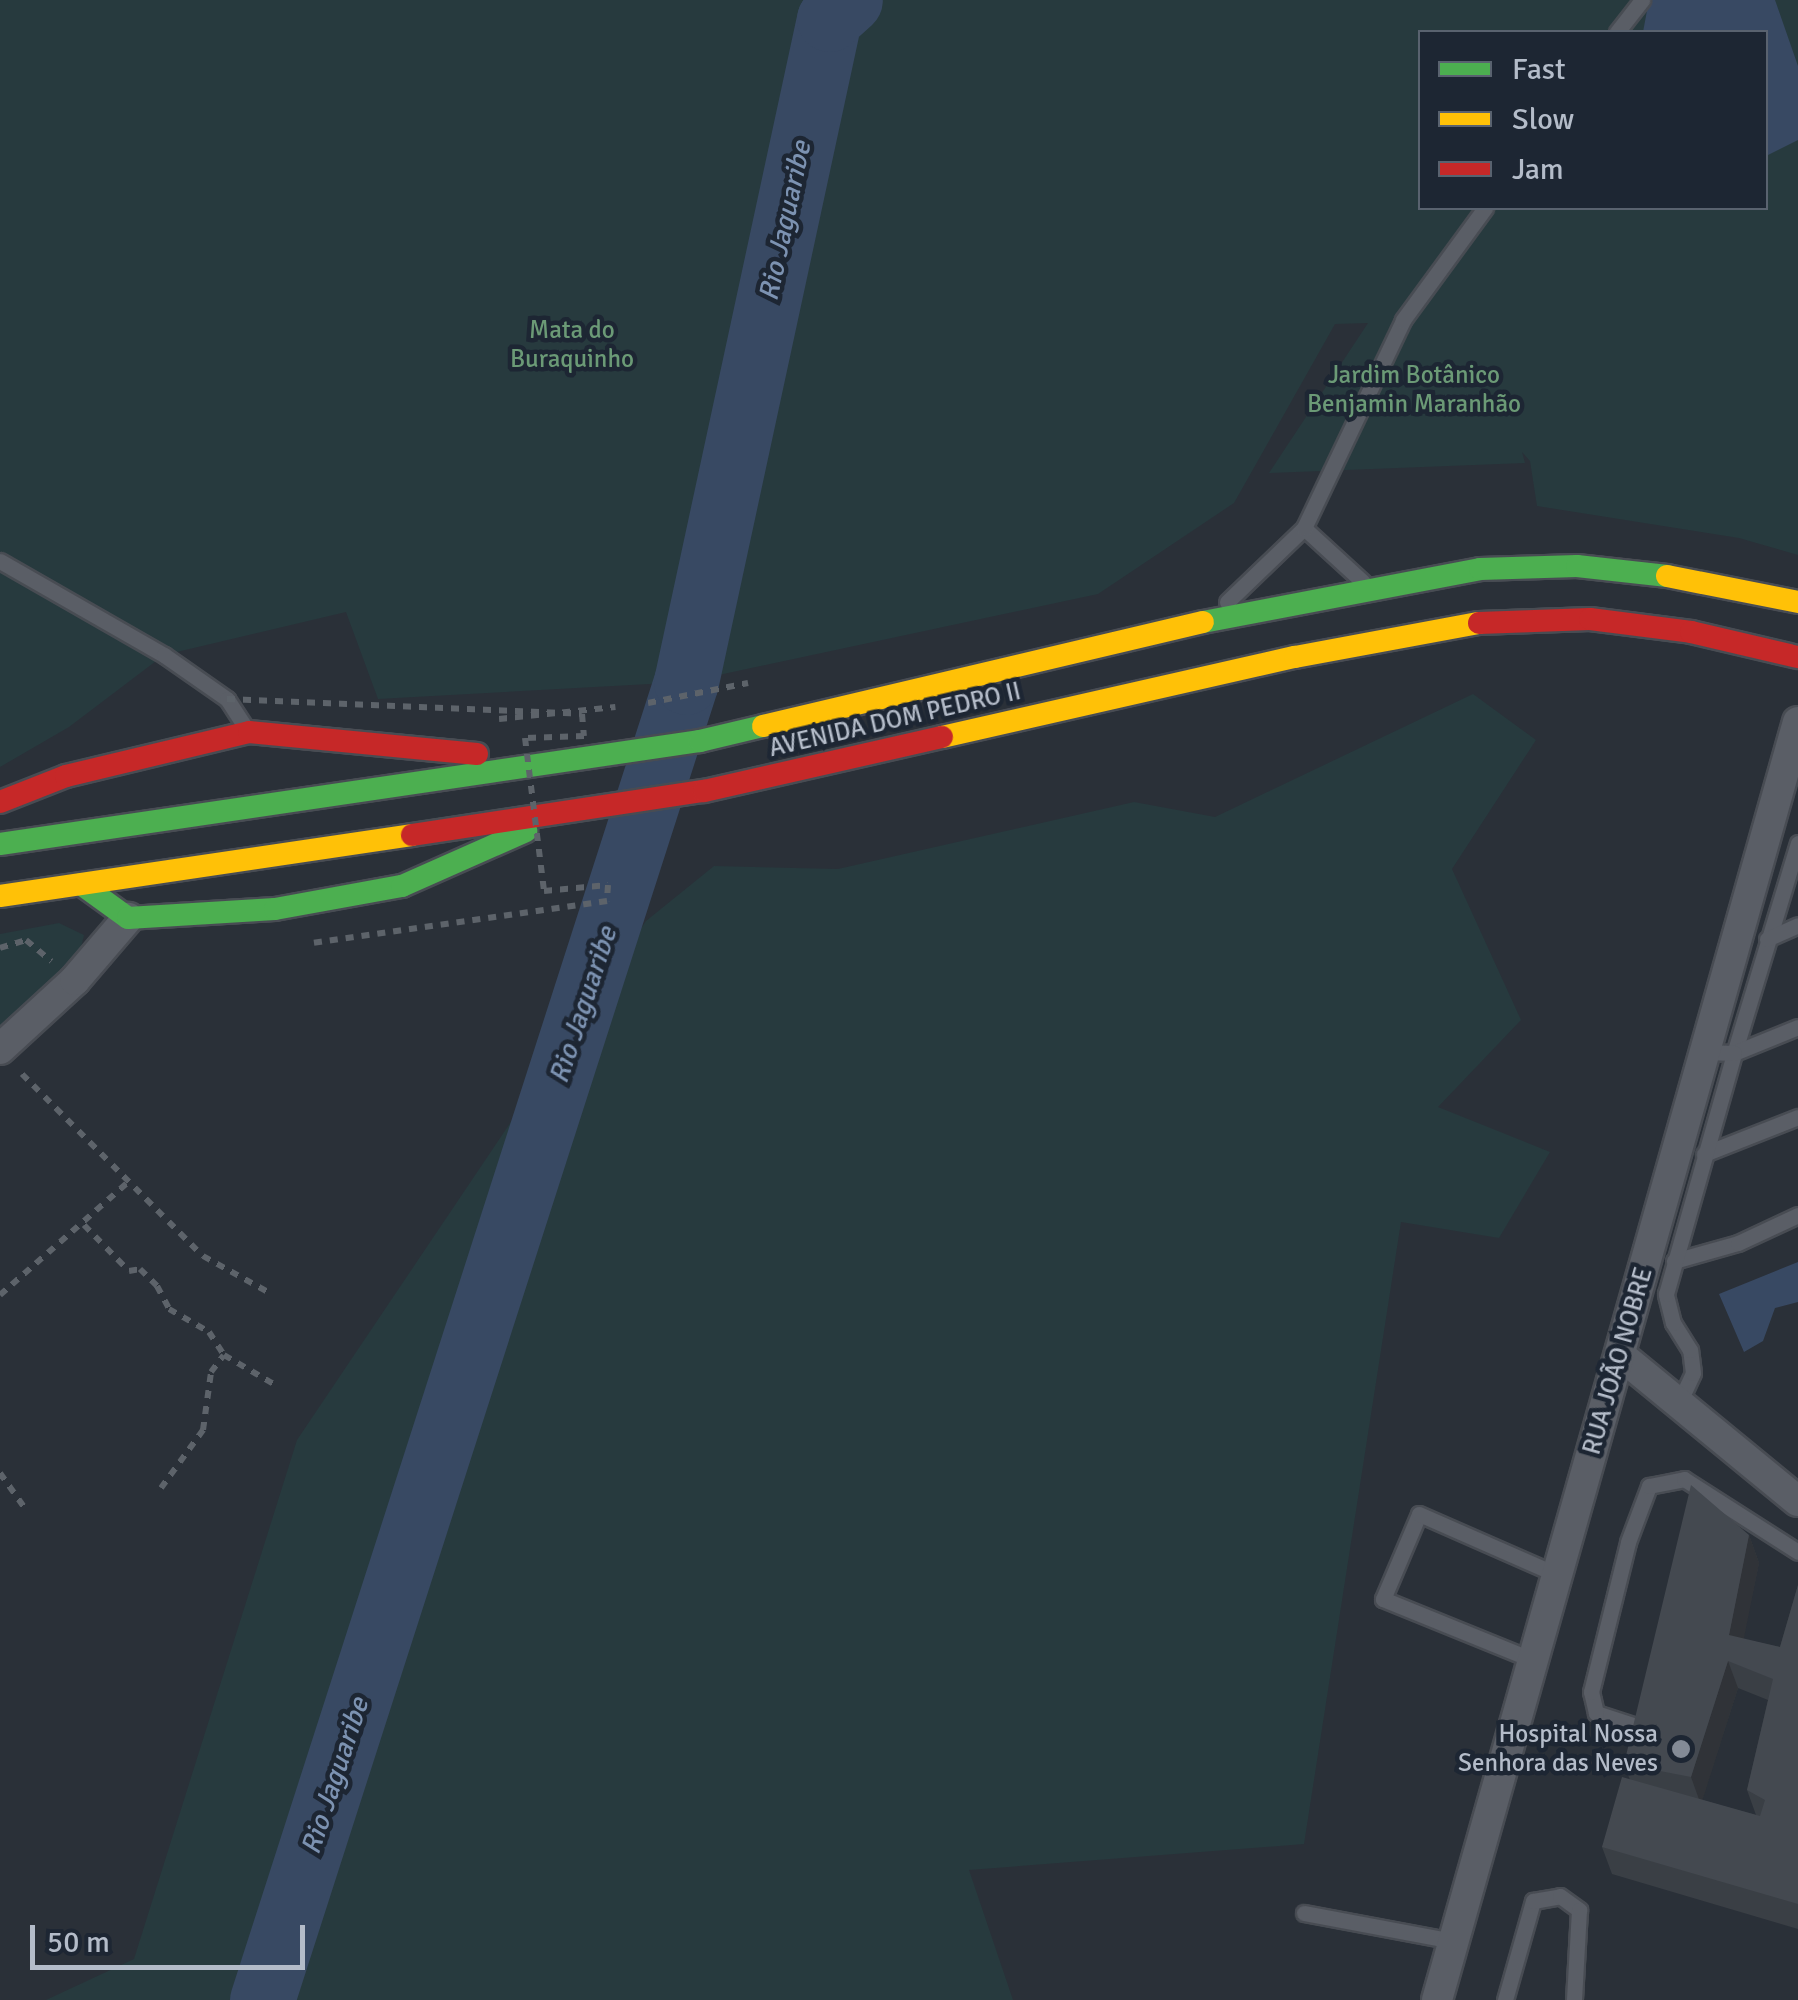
<!DOCTYPE html>
<html>
<head>
<meta charset="utf-8">
<style>
	body { margin:0 }
	#map { position:relative; width:1798px; height:2000px; overflow:hidden; background:#2a3038; font-family:Signika,sans-serif }
	div>[style] { position:absolute }
	.green>* { inset:0; background:#273a3e }
	.water>* { inset:0; background:#384963 }
	.river>* { height:65px; margin:-32.5px; padding:0 32.5px; transform-origin:32.5px; border-radius:32.5px; background:#384963 }
	.path>* { height:6px; margin-top:-3px; transform-origin:0; background:repeating-linear-gradient(90deg,#5d636a 0 8px,transparent 0 16px) }
	.roads { filter:drop-shadow(2px 0 #484c53) drop-shadow(-2px 0 #484c53) drop-shadow(0 2px #484c53) drop-shadow(0 -2px #484c53) }
	.lane>* { height:15px; margin:-7.5px; padding:0 7.5px; transform-origin:7.5px; border-radius:7.5px; background:#5a5e66 }
	.street>* { height:30px; margin:-15px; padding:0 15px; transform-origin:15px; border-radius:15px; background:#5a5e66 }
	.fast>* { height:22px; margin:-11px; padding:0 11px; transform-origin:11px; border-radius:11px; background:#4caf50 }
	.slow>* { height:22px; margin:-11px; padding:0 11px; transform-origin:11px; border-radius:11px; background:#ffc107 }
	.jam>* { height:22px; margin:-11px; padding:0 11px; transform-origin:11px; border-radius:11px; background:#c62828 }
	.path-bridge>* { height:6px; margin-top:-3px; transform-origin:0; background:repeating-linear-gradient(90deg,#5d636a 0 8px,transparent 0 16px) }
	.wall>* { inset:0; background:#3a3f45 }
	.shaded-wall>* { inset:0; background:#303338 }
	.building>* { inset:0; background:#444950 }
	.dots>* { width:28px; height:28px; translate:-50% -50%; box-sizing:border-box; border:5px solid #1d2633; border-radius:50% }
	span { translate:-50% -50%; white-space:nowrap; text-align:center; line-height:1.15; -webkit-text-stroke:9px #1d2633; paint-order:stroke }
	.park-label { font-size:25px; color:#6b9a76 }
	.street-label { font-size:25px; color:#b4bcc9 }
	.poi-label { font-size:25px; color:#b4bcc9 }
	.right { translate:-100% -50%; text-align:right }
	.water-label { font-size:28px; color:#7c92b1; font-style:italic }
	.legend { position:absolute; left:1418px; top:30px; width:350px; height:180px; box-sizing:border-box; background:#1d2633; border:2px solid #59626f; margin:0; padding:12px 18px; list-style:none; font-size:30px; color:#b4bcc9 }
	.legend li { display:flex; align-items:center; gap:20px; height:50px }
	.legend b { width:50px; border:2px solid #59626f }
	.scale { position:absolute; left:30px; top:1925px; width:275px; height:45px; box-sizing:border-box; border:5px solid #b4bcc9; border-top:0; padding-left:12px; font-size:30px; line-height:35px; white-space:nowrap; color:#b4bcc9; -webkit-text-stroke:8px #1d2633; paint-order:stroke }
</style>
</head>
<body>
<div id="map">
	<div class="green">
		<div style="clip-path:polygon(evenodd,0 0,1798px 0,1798px 555px,1739px 538px,1537px 506px,1530px 461px,1522px 452px,1525px 463px,1269px 473px,1368px 323px,1335px 324px,1234px 503px,1098px 594px,686px 682px,378px 699px,346px 612px,164px 655px,69px 727px,0 767px,0 0,1420px 32px,1766px 32px,1766px 208px,1420px 208px,1420px 32px)"></div>
		<div style="clip-path:polygon(1473px 694px,1536px 740px,1452px 869px,1521px 1020px,1438px 1107px,1550px 1152px,1499px 1238px,1401px 1222px,1304px 1844px,969px 1870px,1013px 2000px,46px 2000px,134px 1959px,297px 1440px,646px 921px,714px 866px,838px 869px,1134px 802px,1215px 817px)"></div>
		<div style="clip-path:polygon(59px 923px,84px 935px,77px 965px,0 1030px,0 934px)"></div>
	</div>
	<div class="water">
		<div style="clip-path:polygon(1649px 0,1775px 0,1798px 66px,1798px 140px,1766px 156px,1766px 32px,1643px 32px)"></div>
		<div style="clip-path:polygon(1798px 1262px,1798px 1302px,1775px 1308px,1763px 1341px,1744px 1352px,1719px 1294px)"></div>
	</div>
	<div class="river">
		<div style="left:262px;top:2000px;width:1385px;rotate:-72.17deg"></div>
		<div style="left:686px;top:682px;width:678px;rotate:-77.83deg"></div>
		<div style="left:829px;top:19px;width:28px;rotate:-42deg"></div>
	</div>
	<div class="path">
		<div style="left:648px;top:703px;width:102px;rotate:-11.3deg"></div>
		<div style="left:499px;top:719px;width:117px;rotate:-5.9deg"></div>
		<div style="left:0;top:948px;width:27px;rotate:-17deg"></div>
		<div style="left:26px;top:940px;width:33px;rotate:40deg"></div>
		<div style="left:22px;top:1074px;width:257px;rotate:45.2deg"></div>
		<div style="left:203px;top:1256px;width:74px;rotate:29deg"></div>
		<div style="left:84px;top:1225px;width:64px;rotate:45.6deg"></div>
		<div style="left:129px;top:1271px;width:11px;rotate:-10deg"></div>
		<div style="left:140px;top:1269px;width:24px;rotate:45deg"></div>
		<div style="left:157px;top:1286px;width:26px;rotate:62deg"></div>
		<div style="left:169px;top:1309px;width:46px;rotate:29.9deg"></div>
		<div style="left:209px;top:1332px;width:27px;rotate:57deg"></div>
		<div style="left:224px;top:1355px;width:61px;rotate:30.3deg"></div>
		<div style="left:0;top:1295px;width:169px;rotate:-41.4deg"></div>
		<div style="left:0;top:1473px;width:42px;rotate:54.8deg"></div>
		<div style="left:161px;top:1488px;width:72px;rotate:-54.1deg"></div>
		<div style="left:203px;top:1430px;width:59px;rotate:-82.1deg"></div>
		<div style="left:211px;top:1372px;width:21px;rotate:-53deg"></div>
	</div>
	<div class="roads">
		<div class="lane">
			<div style="left:1617px;top:32px;width:41px;rotate:-52deg"></div>
			<div style="left:1304px;top:528px;width:80px;rotate:42.5deg"></div>
			<div style="left:0;top:561px;width:189px;rotate:29.8deg"></div>
			<div style="left:164px;top:655px;width:77px;rotate:34.9deg"></div>
			<div style="left:227px;top:699px;width:35px;rotate:57deg"></div>
			<div style="left:1227px;top:602px;width:107px;rotate:-43.9deg"></div>
			<div style="left:1304px;top:528px;width:230px;rotate:-64.5deg"></div>
			<div style="left:1403px;top:320px;width:139px;rotate:-53.8deg"></div>
			<div style="left:1798px;top:843px;width:220px;rotate:106.9deg"></div>
			<div style="left:1734px;top:1053px;width:69px;rotate:-22.1deg"></div>
			<div style="left:1767px;top:939px;width:34px;rotate:-24deg"></div>
			<div style="left:1704px;top:1154px;width:101px;rotate:-21.5deg"></div>
			<div style="left:1674px;top:1261px;width:66px;rotate:-15.7deg"></div>
			<div style="left:1738px;top:1243px;width:66px;rotate:-25deg"></div>
			<div style="left:1679px;top:1403px;width:33px;rotate:-65deg"></div>
			<div style="left:1693px;top:1373px;width:23px;rotate:-97deg"></div>
			<div style="left:1690px;top:1350px;width:32px;rotate:-122deg"></div>
			<div style="left:1673px;top:1323px;width:30px;rotate:-104deg"></div>
			<div style="left:1666px;top:1294px;width:250px;rotate:-74.2deg"></div>
			<div style="left:1734px;top:1053px;width:29px;rotate:-178deg"></div>
			<div style="left:1533px;top:1660px;width:162px;rotate:-157.9deg"></div>
			<div style="left:1383px;top:1599px;width:92px;rotate:-67deg"></div>
			<div style="left:1419px;top:1514px;width:152px;rotate:23.7deg"></div>
			<div style="left:1648px;top:1730px;width:55px;rotate:-161.9deg"></div>
			<div style="left:1596px;top:1713px;width:22px;rotate:-103deg"></div>
			<div style="left:1591px;top:1692px;width:154px;rotate:-76.1deg"></div>
			<div style="left:1628px;top:1542px;width:60px;rotate:-69.4deg"></div>
			<div style="left:1649px;top:1486px;width:36px;rotate:-11deg"></div>
			<div style="left:1684px;top:1479px;width:135px;rotate:32.6deg"></div>
			<div style="left:1304px;top:1913px;width:153px;rotate:10.6deg"></div>
			<div style="left:1505px;top:2000px;width:103px;rotate:-74.2deg"></div>
			<div style="left:1533px;top:1901px;width:27px;rotate:-10deg"></div>
			<div style="left:1560px;top:1896px;width:24px;rotate:36deg"></div>
			<div style="left:1579px;top:1910px;width:90px;rotate:93.2deg"></div>
		</div>
		<div class="street">
			<div style="left:0;top:1049px;width:102px;rotate:-42.6deg"></div>
			<div style="left:75px;top:980px;width:82px;rotate:-49.5deg"></div>
			<div style="left:1620px;top:1355px;width:230px;rotate:39.4deg"></div>
			<div style="left:1437px;top:2000px;width:1328px;rotate:-74.23deg"></div>
		</div>
		<div class="fast">
			<div style="left:1203px;top:622px;width:282px;rotate:-10.8deg"></div>
			<div style="left:1480px;top:569px;width:97px;rotate:-1.8deg"></div>
			<div style="left:1577px;top:566px;width:91px;rotate:6.3deg"></div>
			<div style="left:0;top:844px;width:708px;rotate:-8.37deg"></div>
			<div style="left:700px;top:741px;width:65px;rotate:-13.4deg"></div>
			<div style="left:81px;top:884px;width:58px;rotate:35.9deg"></div>
			<div style="left:128px;top:918px;width:147px;rotate:-3.5deg"></div>
			<div style="left:275px;top:909px;width:129px;rotate:-10.3deg"></div>
			<div style="left:402px;top:886px;width:136px;rotate:-23.9deg"></div>
		</div>
		<div class="slow">
			<div style="left:1667px;top:576px;width:134px;rotate:11.2deg"></div>
			<div style="left:763px;top:726px;width:452px;rotate:-13.3deg"></div>
			<div style="left:942px;top:737px;width:362px;rotate:-12.8deg"></div>
			<div style="left:1295px;top:657px;width:187px;rotate:-10.5deg"></div>
			<div style="left:0;top:896px;width:416px;rotate:-8.4deg"></div>
		</div>
		<div class="jam">
			<div style="left:1479px;top:623px;width:111px;rotate:-2.1deg"></div>
			<div style="left:1590px;top:619px;width:102px;rotate:7.3deg"></div>
			<div style="left:1691px;top:632px;width:110px;rotate:13.2deg"></div>
			<div style="left:0;top:802px;width:71px;rotate:-21.5deg"></div>
			<div style="left:66px;top:776px;width:188px;rotate:-13.5deg"></div>
			<div style="left:249px;top:732px;width:229px;rotate:5.5deg"></div>
			<div style="left:412px;top:835px;width:295px;rotate:-8.6deg"></div>
			<div style="left:704px;top:791px;width:244px;rotate:-12.8deg"></div>
		</div>
	</div>
	<div class="path-bridge">
		<div style="left:227px;top:699px;width:355px;rotate:2.4deg"></div>
		<div style="left:582px;top:714px;width:22px;rotate:85deg"></div>
		<div style="left:584px;top:736px;width:59px;rotate:178.1deg"></div>
		<div style="left:525px;top:738px;width:154px;rotate:82.9deg"></div>
		<div style="left:544px;top:891px;width:64px;rotate:-5.4deg"></div>
		<div style="left:608px;top:885px;width:16px;rotate:94deg"></div>
		<div style="left:607px;top:901px;width:298px;rotate:171.9deg"></div>
	</div>
	<div class="wall">
		<div style="clip-path:polygon(evenodd,1749px 1535px,1759px 1563px,1743px 1639px,1780px 1647px,1798px 1585px,1798px 1929px,1612px 1874px,1602px 1847px,1630px 1780px,1624px 1764px,1749px 1535px,1738px 1688px,1768px 1700px,1747px 1790px,1756px 1815px,1702px 1800px,1738px 1688px)"></div>
	</div>
	<div class="shaded-wall">
		<div style="clip-path:polygon(1749px 1535px,1759px 1563px,1739px 1663px,1729px 1635px)"></div>
		<div style="clip-path:polygon(1728px 1661px,1738px 1688px,1701px 1805px,1691px 1777px)"></div>
	</div>
	<div class="building">
		<div style="clip-path:polygon(1691px 1485px,1749px 1535px,1729px 1635px,1780px 1647px,1798px 1585px,1798px 1904px,1602px 1847px,1622px 1777px,1760px 1816px,1765px 1800px,1747px 1790px,1773px 1679px,1728px 1661px,1691px 1777px,1624px 1764px)"></div>
	</div>
	<div class="dots">
		<div style="left:1681px;top:1749px;background:#848b96"></div>
	</div>
	<div class="park-label">
		<span style="left:572px;top:345px">Mata do<br>Buraquinho</span>
		<span style="left:1414px;top:390px">Jardim Botânico<br>Benjamin Maranhão</span>
	</div>
	<div class="street-label">
		<span style="left:895px;top:720px;rotate:-13deg">AVENIDA DOM PEDRO II</span>
		<span style="left:1618px;top:1361px;rotate:-74deg">RUA JOÃO NOBRE</span>
	</div>
	<div class="poi-label">
		<span class="right" style="left:1658px;top:1749px">Hospital Nossa<br>Senhora das Neves</span>
	</div>
	<div class="water-label">
		<span style="left:785px;top:221px;rotate:-78deg">Rio Jaguaribe</span>
		<span style="left:583px;top:1005px;rotate:-72deg">Rio Jaguaribe</span>
		<span style="left:335px;top:1776px;rotate:-72deg">Rio Jaguaribe</span>
	</div>
	<ul class="legend">
	<li><b style="height:12px;background:#4caf50"></b>Fast</li>
	<li><b style="height:12px;background:#ffc107"></b>Slow</li>
	<li><b style="height:12px;background:#c62828"></b>Jam</li>
	</ul>
	<div class="scale">50 m</div>
</div>
</body>
</html>
